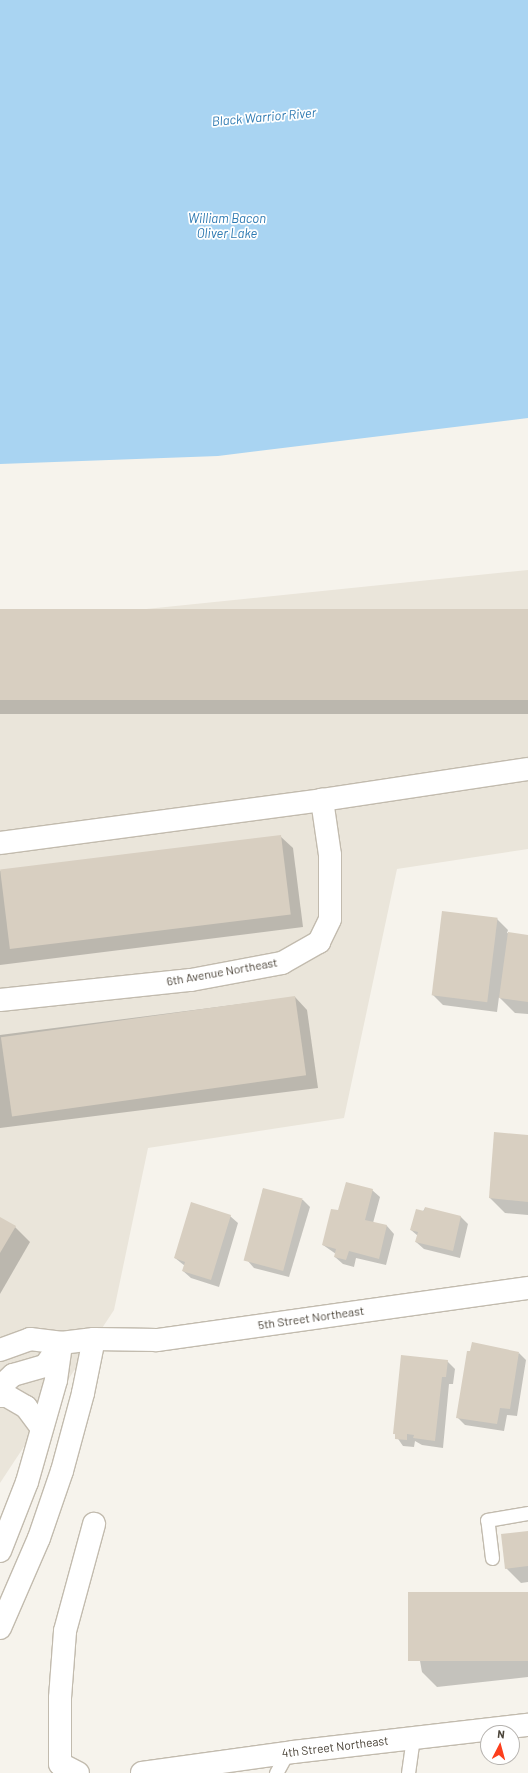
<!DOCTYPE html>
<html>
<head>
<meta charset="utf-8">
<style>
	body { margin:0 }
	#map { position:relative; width:528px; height:1773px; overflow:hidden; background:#f6f3ec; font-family:Barlow,sans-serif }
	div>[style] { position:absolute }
	.residential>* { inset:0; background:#eae5da }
	.water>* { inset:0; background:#a9d4f2 }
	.shadow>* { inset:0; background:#0003; transform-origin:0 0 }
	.building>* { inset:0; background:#d8cfc1; transform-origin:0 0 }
	.roads { filter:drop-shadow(1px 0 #c2bbae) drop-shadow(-1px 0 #c2bbae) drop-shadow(0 1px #c2bbae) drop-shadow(0 -1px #c2bbae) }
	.lane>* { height:13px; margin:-6.5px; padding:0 6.5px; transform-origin:6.5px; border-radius:6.5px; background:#fff }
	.street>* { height:22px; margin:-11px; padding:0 11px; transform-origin:11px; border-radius:11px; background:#fff }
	span { translate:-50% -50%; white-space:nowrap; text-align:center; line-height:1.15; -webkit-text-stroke:3.5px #fff; paint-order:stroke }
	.street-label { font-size:12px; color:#4b4439 }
	.water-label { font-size:13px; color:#2e7ab2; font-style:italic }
	.north { position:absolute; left:480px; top:1725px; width:40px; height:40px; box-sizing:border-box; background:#fff; border:1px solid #b7b4b0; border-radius:50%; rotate:6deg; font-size:11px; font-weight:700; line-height:16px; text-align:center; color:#4b4439 }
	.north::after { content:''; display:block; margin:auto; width:14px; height:18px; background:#fc3f1d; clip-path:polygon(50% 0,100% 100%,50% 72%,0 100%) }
</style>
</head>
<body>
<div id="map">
	<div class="residential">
		<div style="clip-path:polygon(528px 570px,528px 849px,397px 869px,344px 1118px,148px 1148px,114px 1310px,0 1483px,0 624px)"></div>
	</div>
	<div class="water">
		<div style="clip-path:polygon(0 0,528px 0,528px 418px,218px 456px,0 464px)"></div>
	</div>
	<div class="shadow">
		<div style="left:528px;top:610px;width:104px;height:532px;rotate:90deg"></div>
		<div style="clip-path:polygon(280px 836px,293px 848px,303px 927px,0 965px,0 871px)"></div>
		<div style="clip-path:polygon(497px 919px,508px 930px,507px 933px,528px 936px,528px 1014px,515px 1013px,499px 997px,497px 1012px,443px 1005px,432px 994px)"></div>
		<div style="clip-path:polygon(295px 997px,307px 1010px,318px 1088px,0 1128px,0 1035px)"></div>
		<div style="clip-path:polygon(528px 1136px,528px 1215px,505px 1213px,490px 1198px)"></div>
		<div style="clip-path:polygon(263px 1189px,303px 1200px,310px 1207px,289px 1277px,254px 1268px,247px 1260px)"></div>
		<div style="clip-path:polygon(372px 1190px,380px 1197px,373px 1223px,387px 1226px,394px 1234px,386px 1265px,356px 1258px,354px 1267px,343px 1264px,335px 1257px,336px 1254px,323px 1245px,339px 1212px)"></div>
		<div style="clip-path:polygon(425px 1208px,461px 1217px,468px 1224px,460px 1258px,424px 1249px,416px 1242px,418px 1236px,411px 1230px)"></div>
		<div style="clip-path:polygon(230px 1216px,238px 1223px,219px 1287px,191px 1278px,183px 1271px,185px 1266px,175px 1258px)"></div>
		<div style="clip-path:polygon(0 1218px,15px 1227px,30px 1242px,0 1294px)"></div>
		<div style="clip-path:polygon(519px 1353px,526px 1360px,517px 1416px,507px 1415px,504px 1431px,465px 1425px,457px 1417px)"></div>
		<div style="clip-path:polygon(447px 1361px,455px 1369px,453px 1384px,449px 1384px,443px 1448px,422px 1445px,415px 1441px,414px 1447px,403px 1446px,394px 1433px)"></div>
		<div style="clip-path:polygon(528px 1532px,528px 1582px,521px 1583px,506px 1568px)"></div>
		<div style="clip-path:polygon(528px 1593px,528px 1677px,437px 1687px,422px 1672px,410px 1606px)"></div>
	</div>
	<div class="building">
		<div style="left:528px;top:609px;width:91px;height:532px;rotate:90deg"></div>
		<div style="left:281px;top:835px;width:80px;height:283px;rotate:83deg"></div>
		<div style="left:442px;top:911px;width:56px;height:85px;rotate:7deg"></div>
		<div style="clip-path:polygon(508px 932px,528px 935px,528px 1002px,499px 998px)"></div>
		<div style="left:295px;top:996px;width:80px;height:297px;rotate:82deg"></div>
		<div style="clip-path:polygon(494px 1132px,528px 1135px,528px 1202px,489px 1198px)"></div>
		<div style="clip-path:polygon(346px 1182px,373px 1189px,365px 1220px,387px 1225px,379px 1259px,349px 1251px,346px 1260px,334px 1257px,336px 1249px,322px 1245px,331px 1209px,338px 1210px)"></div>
		<div style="left:263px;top:1188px;width:41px;height:75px;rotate:15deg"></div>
		<div style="clip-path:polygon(191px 1202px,231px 1215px,211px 1280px,182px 1271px,185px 1262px,174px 1258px)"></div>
		<div style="clip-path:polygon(425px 1207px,461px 1216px,453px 1251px,415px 1242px,418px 1232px,410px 1230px,416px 1209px,424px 1211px)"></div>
		<div style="clip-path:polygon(0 1217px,16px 1226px,0 1253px)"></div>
		<div style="clip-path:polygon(472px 1342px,519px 1352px,510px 1409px,500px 1408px,497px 1424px,456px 1418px,467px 1351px,470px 1351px)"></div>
		<div style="clip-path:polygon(401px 1355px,448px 1360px,446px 1377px,442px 1377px,435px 1441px,413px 1438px,414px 1435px,407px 1434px,407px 1440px,395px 1439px,395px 1434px,393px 1434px)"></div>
		<div style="clip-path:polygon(528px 1531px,528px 1566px,505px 1569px,501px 1534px)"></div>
		<div style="left:528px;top:1592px;width:69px;height:120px;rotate:90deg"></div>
	</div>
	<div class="roads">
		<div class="lane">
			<div style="left:492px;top:1558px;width:38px;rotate:-97deg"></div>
			<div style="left:487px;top:1520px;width:42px;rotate:-9.7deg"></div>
			<div style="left:276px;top:1773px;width:23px;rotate:-61deg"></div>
			<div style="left:408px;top:1773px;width:35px;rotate:-82deg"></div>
		</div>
		<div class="street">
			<div style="left:0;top:843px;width:325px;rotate:-7.6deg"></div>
			<div style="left:322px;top:800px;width:208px;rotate:-8.6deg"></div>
			<div style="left:0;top:1000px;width:192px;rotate:-6deg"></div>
			<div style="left:191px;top:980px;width:93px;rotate:-10.6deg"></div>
			<div style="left:282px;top:963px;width:43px;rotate:-29.6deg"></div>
			<div style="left:319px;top:942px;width:25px;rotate:-64deg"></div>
			<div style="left:330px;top:919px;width:64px;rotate:-90deg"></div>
			<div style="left:330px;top:855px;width:56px;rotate:-98.3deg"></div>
			<div style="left:0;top:1350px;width:32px;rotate:-20deg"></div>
			<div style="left:30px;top:1339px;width:31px;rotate:7deg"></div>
			<div style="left:61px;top:1343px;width:33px;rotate:-7deg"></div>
			<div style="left:94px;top:1339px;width:63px;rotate:0.9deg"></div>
			<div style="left:157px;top:1340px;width:375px;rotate:-8deg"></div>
			<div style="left:0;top:1387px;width:18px;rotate:-43deg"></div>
			<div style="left:13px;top:1375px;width:33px;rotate:-16deg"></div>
			<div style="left:45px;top:1366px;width:28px;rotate:-55deg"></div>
			<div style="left:0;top:1396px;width:7px"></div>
			<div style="left:7px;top:1396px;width:22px;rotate:30deg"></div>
			<div style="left:26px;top:1407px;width:26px;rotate:53deg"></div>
			<div style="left:0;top:1551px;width:74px;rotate:-68.6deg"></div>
			<div style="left:27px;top:1482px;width:106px;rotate:-74.1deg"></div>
			<div style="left:56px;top:1380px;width:37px;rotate:-82deg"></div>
			<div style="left:0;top:1628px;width:98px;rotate:-66.6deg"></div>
			<div style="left:39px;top:1538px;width:71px;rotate:-71.1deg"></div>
			<div style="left:62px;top:1471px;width:81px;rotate:-74.9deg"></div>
			<div style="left:83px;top:1393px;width:55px;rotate:-78.5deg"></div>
			<div style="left:78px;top:1773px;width:20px;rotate:-153deg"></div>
			<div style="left:60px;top:1764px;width:66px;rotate:-90deg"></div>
			<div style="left:60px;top:1698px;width:67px;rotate:-85.7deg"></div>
			<div style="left:65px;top:1631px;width:111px;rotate:-74.8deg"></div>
			<div style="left:142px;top:1773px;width:152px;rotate:-7.9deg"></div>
			<div style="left:293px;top:1752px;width:237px;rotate:-6.6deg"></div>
		</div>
	</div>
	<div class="street-label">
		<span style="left:222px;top:972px;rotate:-10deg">6th Avenue Northeast</span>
		<span style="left:311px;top:1318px;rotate:-8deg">5th Street Northeast</span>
		<span style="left:335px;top:1747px;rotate:-7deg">4th Street Northeast</span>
	</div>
	<div class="water-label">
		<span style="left:264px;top:117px;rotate:-5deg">Black Warrior River</span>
		<span style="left:227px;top:226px">William Bacon<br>Oliver Lake</span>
	</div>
	<div class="north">N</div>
</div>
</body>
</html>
